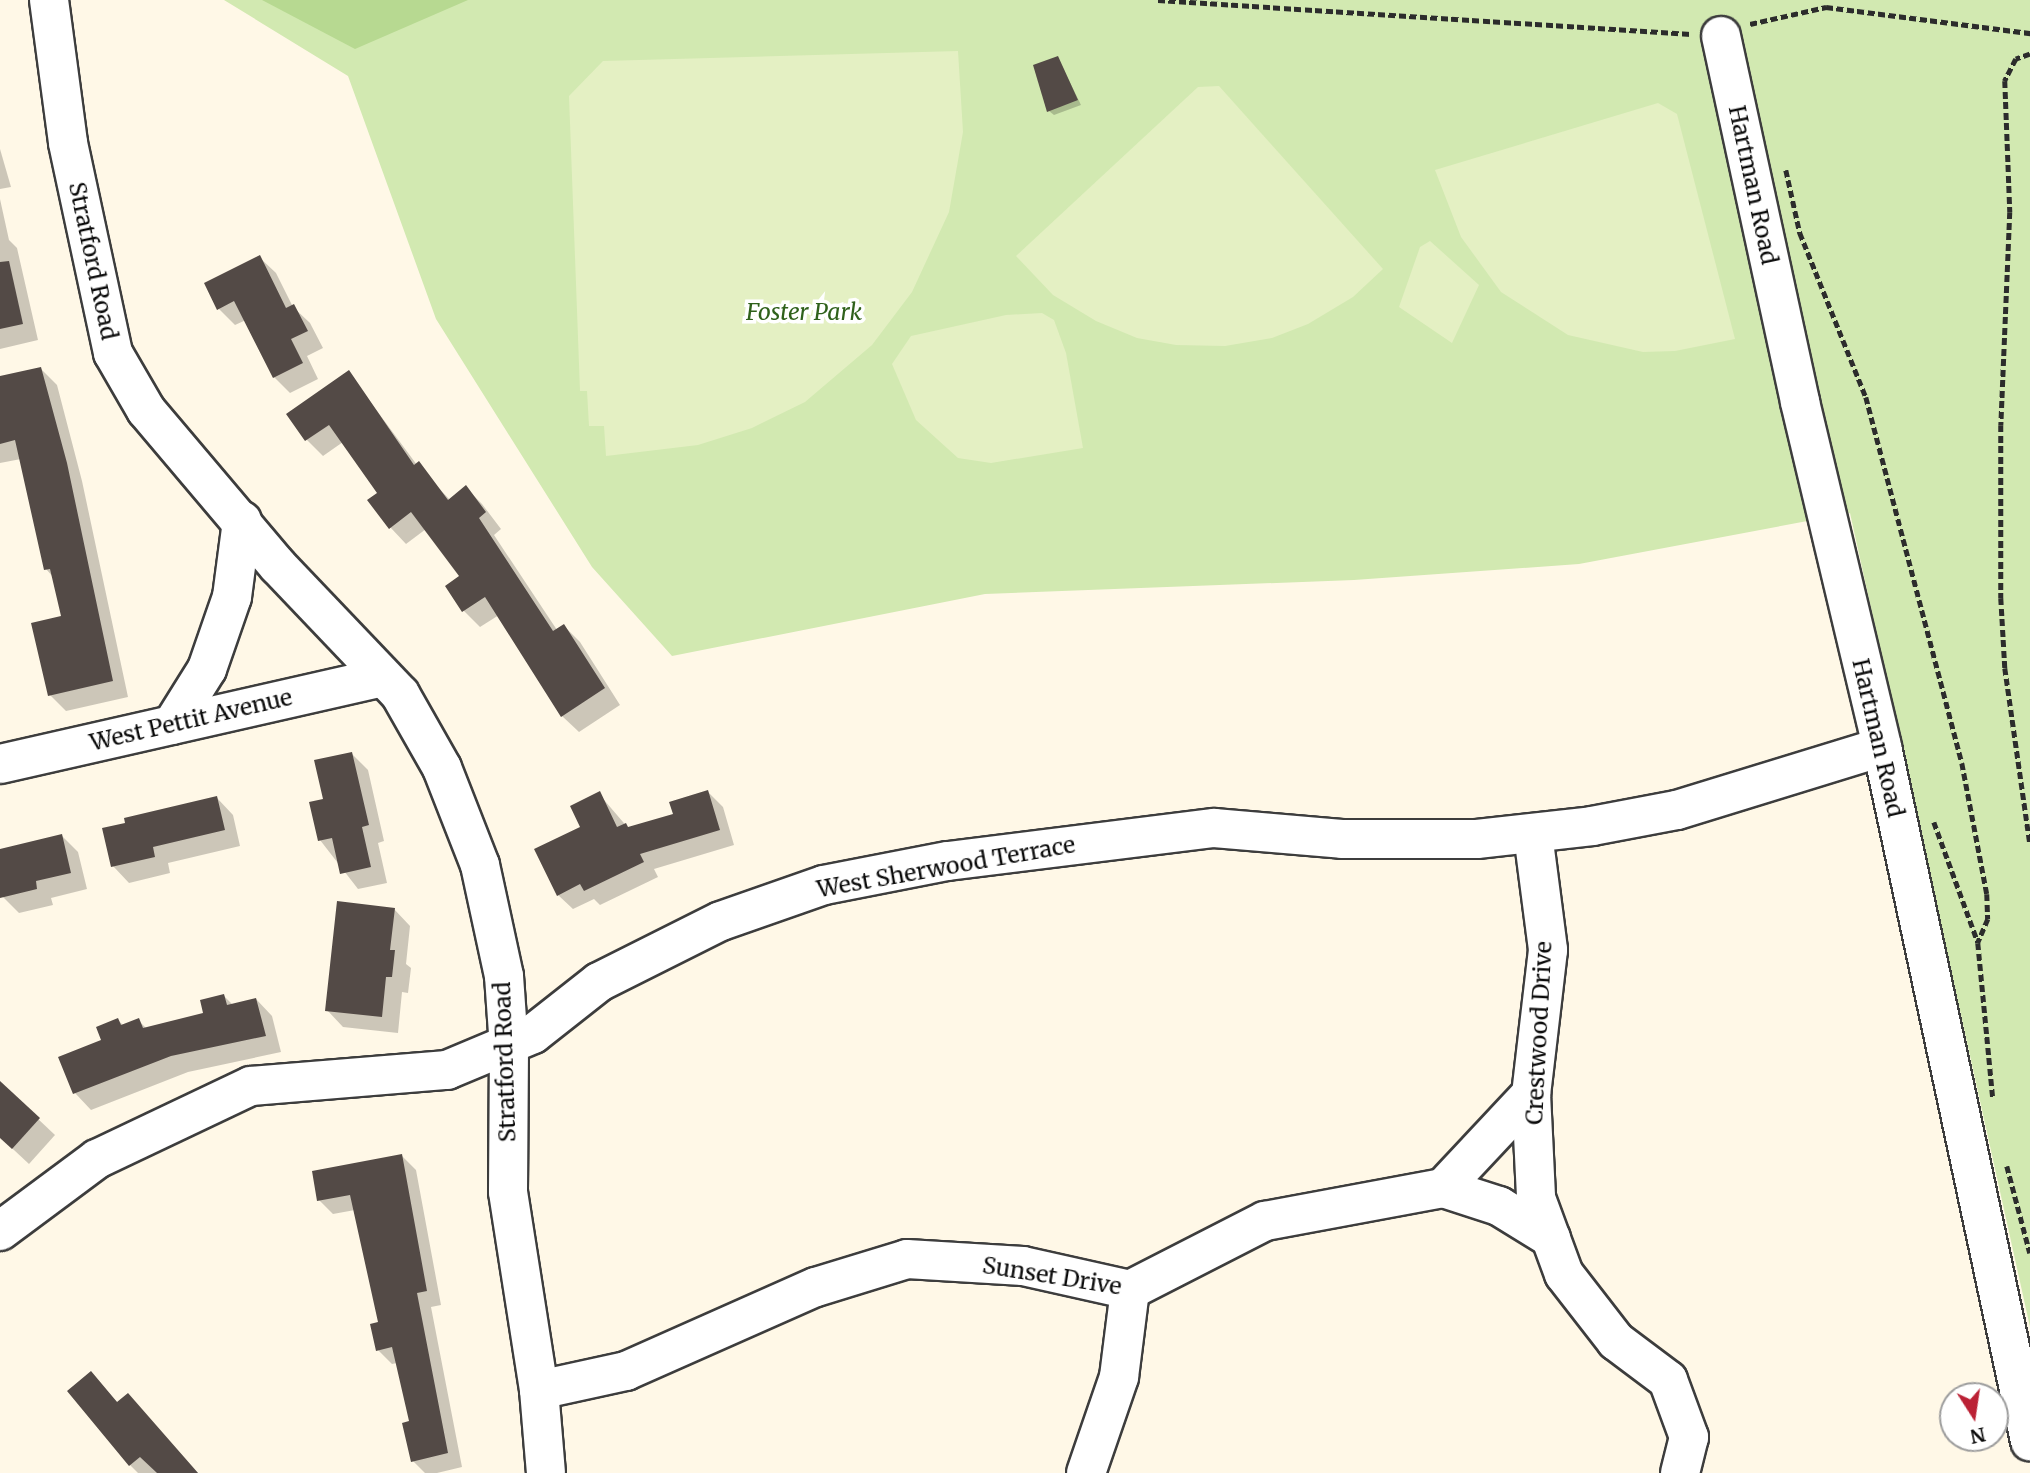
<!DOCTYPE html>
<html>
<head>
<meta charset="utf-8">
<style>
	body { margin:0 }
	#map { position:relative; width:2030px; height:1473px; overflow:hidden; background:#fff8e7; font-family:Merriweather,serif }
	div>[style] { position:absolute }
	.green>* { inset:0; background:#d2e9b1 }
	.forest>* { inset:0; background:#b7d991 }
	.pitch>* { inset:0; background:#e4f0c3 }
	.shadow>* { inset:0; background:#0003 }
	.building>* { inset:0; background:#534a46 }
	.path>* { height:4.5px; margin-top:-2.25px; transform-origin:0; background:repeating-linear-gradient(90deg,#2c2c2c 0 7px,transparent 0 10.5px) }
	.roads { filter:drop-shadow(2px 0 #3d3d3d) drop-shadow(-2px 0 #3d3d3d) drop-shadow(0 2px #3d3d3d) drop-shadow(0 -2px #3d3d3d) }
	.minor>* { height:38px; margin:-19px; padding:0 19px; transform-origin:19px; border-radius:19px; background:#fff }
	span { translate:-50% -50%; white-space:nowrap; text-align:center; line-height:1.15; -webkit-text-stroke:7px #fff; paint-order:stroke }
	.street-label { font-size:23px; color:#0a0a0a }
	.park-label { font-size:23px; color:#2f611b; font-style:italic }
	.north { position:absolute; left:1939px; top:1382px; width:70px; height:70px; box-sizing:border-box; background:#fff; border:2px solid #9d9d9d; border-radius:50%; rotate:168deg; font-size:19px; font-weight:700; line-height:28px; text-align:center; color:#0a0a0a }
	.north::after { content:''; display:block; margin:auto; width:24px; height:32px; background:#bb2135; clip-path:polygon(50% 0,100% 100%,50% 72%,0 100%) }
</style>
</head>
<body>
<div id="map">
	<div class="green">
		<div style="clip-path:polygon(224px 0,2030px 0,2030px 1327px,1850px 513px,1579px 564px,1354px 580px,985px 594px,672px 656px,592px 567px,436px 319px,348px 76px)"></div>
	</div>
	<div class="forest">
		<div style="clip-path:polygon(262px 0,468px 0,355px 49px)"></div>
	</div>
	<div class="pitch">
		<div style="clip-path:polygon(958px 51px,963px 132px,949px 212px,912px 292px,872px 345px,805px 402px,752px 428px,698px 445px,606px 456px,604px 426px,589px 426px,587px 391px,580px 391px,569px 96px,603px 61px)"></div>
		<div style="clip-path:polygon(1219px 86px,1383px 269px,1353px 297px,1308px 324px,1272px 338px,1225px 346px,1176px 345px,1137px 338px,1096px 321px,1053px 295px,1016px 256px,1198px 87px)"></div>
		<div style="clip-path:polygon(1658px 103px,1677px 114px,1735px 339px,1675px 351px,1643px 352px,1568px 335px,1501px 292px,1461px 237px,1435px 170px)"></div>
		<div style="clip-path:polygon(1430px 241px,1479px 285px,1452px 343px,1399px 307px,1420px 247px)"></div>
		<div style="clip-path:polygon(1042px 313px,1054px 320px,1066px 353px,1083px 448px,991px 463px,958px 458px,916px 420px,892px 364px,911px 336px,1006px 315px)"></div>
	</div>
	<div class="shadow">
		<div style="clip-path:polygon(1058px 58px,1081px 105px,1054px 115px,1049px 111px)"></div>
		<div style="clip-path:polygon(0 149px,11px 187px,0 189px)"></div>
		<div style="clip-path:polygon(0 199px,9px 240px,17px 248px,38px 340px,0 349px)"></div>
		<div style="clip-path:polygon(259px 257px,276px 273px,293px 307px,310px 323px,323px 348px,307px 356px,318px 379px,290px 393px,274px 377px,246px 320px,235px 325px,219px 309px)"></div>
		<div style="clip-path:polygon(41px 369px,57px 385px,82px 481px,128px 697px,66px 711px,50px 695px,63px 617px,54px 578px,46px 569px,21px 459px,0 463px,0 378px)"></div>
		<div style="clip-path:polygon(349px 373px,417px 465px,450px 500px,466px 488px,482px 504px,501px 529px,494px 535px,557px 630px,564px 626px,580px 642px,620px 705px,579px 732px,562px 716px,499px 615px,480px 627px,464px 611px,447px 586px,462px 577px,426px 529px,406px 544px,390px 527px,379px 494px,343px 442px,323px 456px,307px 440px,289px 414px)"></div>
		<div style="clip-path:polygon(352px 754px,368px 770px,384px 841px,378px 843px,387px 883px,358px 889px,320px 840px,325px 801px)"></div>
		<div style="clip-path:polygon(708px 792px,723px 807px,734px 845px,654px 869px,658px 877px,600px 905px,594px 899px,573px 909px,558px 895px,599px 794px,629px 829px,675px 815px)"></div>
		<div style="clip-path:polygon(217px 798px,233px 815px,240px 846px,168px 863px,170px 873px,129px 883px,113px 866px)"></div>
		<div style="clip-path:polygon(62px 836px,78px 852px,87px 889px,51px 898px,53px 905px,19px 913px,3px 897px,0 850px)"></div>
		<div style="clip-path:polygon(394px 909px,410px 926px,406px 964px,411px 968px,408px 993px,402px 992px,398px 1033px,343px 1027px,327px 1010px)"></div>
		<div style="clip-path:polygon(223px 995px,233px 1005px,256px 999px,272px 1016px,281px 1052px,188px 1072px,91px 1110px,75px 1093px,118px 1020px,124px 1026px,138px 1020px,147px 1029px,205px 1014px)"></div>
		<div style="clip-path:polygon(0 1083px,55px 1135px,29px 1164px,0 1137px)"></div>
		<div style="clip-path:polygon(402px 1156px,416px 1170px,441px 1305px,431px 1307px,462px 1467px,437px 1473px,425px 1473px,413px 1461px,411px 1422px,397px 1363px,392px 1364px,378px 1350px,380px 1323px,355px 1210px,333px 1214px,319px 1200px)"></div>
		<div style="clip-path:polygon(91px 1373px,118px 1403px,142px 1410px,198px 1473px,138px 1473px,130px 1465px)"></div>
	</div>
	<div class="building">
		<div style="clip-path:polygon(1058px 56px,1078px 100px,1047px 112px,1033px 65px)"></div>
		<div style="clip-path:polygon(260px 255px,286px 308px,294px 304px,308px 331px,291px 339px,303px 363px,273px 378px,234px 301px,217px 310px,204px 283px)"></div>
		<div style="clip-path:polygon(9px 261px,23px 324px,0 329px,0 262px)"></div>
		<div style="clip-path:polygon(41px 367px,67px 463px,113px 681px,48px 696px,31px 623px,61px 616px,50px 569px,44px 570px,15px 440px,0 444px,0 376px)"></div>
		<div style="clip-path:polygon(349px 370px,414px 465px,419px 461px,448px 500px,466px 485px,486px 512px,479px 518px,553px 631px,564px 624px,605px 688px,561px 717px,485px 597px,462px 612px,445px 586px,459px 576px,411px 512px,389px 529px,367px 500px,377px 493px,329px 425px,305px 441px,286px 414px)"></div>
		<div style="clip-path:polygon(352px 752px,369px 825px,362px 827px,371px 867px,340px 874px,332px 838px,318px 841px,309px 802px,323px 799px,314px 760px)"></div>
		<div style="clip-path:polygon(708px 790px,720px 830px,640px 854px,644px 862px,584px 891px,580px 884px,557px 896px,534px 849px,580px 827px,570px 806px,600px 791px,617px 827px,626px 823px,628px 827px,673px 814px,669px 802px)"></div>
		<div style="clip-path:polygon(217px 796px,225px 830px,153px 847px,155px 857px,111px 867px,102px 828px,125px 823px,124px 818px)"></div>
		<div style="clip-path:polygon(62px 834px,71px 873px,36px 881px,37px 889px,0 898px,0 849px)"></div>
		<div style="clip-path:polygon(337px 901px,395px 908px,390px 950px,395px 950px,392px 977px,386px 977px,382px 1017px,325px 1011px)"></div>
		<div style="clip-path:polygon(224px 994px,227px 1005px,256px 998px,266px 1036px,171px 1056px,73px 1094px,58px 1057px,101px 1040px,96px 1027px,118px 1018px,121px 1025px,139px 1018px,143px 1028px,203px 1013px,200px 1000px)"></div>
		<div style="clip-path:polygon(0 1081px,40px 1118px,12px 1149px,0 1138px)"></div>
		<div style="clip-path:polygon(402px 1154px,427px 1291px,417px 1293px,448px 1453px,411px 1462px,402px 1423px,409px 1421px,392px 1347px,376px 1351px,370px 1324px,378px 1322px,350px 1195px,317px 1201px,312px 1171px)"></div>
		<div style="clip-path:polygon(91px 1371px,117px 1402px,128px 1393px,198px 1473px,157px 1473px,140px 1457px,129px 1466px,67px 1391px)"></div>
	</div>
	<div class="path">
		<div style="left:1158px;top:0;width:534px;rotate:3.65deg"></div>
		<div style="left:1750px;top:24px;width:78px;rotate:-12.6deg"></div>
		<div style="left:1826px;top:7px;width:206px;rotate:7.3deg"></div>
		<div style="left:2030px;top:54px;width:15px;rotate:160deg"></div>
		<div style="left:2016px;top:59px;width:25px;rotate:117deg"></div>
		<div style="left:2005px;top:81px;width:131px;rotate:87.8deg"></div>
		<div style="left:2010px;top:212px;width:213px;rotate:92.4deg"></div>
		<div style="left:2001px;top:425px;width:173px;rotate:90deg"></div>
		<div style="left:2001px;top:598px;width:70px;rotate:86.7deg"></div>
		<div style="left:2005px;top:668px;width:178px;rotate:81.9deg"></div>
		<div style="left:1786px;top:170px;width:65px;rotate:77.5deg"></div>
		<div style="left:1800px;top:233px;width:177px;rotate:68.1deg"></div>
		<div style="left:1866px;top:397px;width:378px;rotate:75.3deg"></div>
		<div style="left:1962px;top:763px;width:133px;rotate:79.2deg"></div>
		<div style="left:1987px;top:894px;width:25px;rotate:88deg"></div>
		<div style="left:1988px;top:919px;width:26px;rotate:113deg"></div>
		<div style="left:1978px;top:943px;width:157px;rotate:84.5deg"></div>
		<div style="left:1934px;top:822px;width:128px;rotate:69.9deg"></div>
		<div style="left:2007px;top:1166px;width:90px;rotate:75.2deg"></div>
	</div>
	<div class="roads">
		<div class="minor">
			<div style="left:49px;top:0;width:144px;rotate:82.4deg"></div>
			<div style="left:68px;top:143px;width:215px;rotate:77.9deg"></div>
			<div style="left:113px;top:353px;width:66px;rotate:59.9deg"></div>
			<div style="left:146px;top:410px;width:204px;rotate:49.8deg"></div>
			<div style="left:278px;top:566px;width:177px;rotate:46.4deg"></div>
			<div style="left:400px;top:694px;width:85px;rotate:60.4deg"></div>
			<div style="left:442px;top:768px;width:104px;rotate:68.6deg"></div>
			<div style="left:480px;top:865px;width:114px;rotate:77.8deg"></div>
			<div style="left:504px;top:976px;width:72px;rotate:86deg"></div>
			<div style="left:509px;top:1048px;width:144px;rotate:90.4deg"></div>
			<div style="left:508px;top:1192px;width:200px;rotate:81.1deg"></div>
			<div style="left:539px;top:1390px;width:83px;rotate:85.2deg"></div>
			<div style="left:1721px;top:36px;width:374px;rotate:77.8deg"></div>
			<div style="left:1800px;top:402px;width:355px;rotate:76.6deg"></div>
			<div style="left:1882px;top:747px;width:710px;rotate:77.96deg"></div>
			<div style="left:172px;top:725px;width:66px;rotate:-58deg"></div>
			<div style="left:207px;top:669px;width:76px;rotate:-70.9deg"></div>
			<div style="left:232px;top:597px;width:77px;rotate:-82.5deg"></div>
			<div style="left:0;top:764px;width:392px;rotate:-12.8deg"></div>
			<div style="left:1533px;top:834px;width:117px;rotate:82.6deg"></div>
			<div style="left:1548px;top:950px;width:145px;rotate:96.7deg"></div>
			<div style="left:1531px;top:1094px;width:104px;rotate:87.2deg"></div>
			<div style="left:1536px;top:1198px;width:81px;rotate:69.8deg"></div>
			<div style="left:1564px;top:1274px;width:85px;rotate:52.2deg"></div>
			<div style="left:1616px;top:1341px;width:65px;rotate:36.9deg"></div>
			<div style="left:1668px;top:1380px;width:61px;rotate:69.8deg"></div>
			<div style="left:1689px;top:1437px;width:37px;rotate:104deg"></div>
			<div style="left:1443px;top:1188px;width:59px;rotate:17.8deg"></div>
			<div style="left:1499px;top:1206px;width:61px;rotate:31.6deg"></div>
			<div style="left:0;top:1231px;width:121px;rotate:-36.6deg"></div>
			<div style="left:97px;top:1159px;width:170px;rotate:-25.4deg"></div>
			<div style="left:251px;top:1086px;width:197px;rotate:-4.7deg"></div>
			<div style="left:447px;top:1070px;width:93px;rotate:-22.7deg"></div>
			<div style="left:533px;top:1034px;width:84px;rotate:-38.2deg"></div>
			<div style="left:599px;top:982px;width:136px;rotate:-26.6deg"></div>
			<div style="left:721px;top:921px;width:109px;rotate:-19.3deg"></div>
			<div style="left:824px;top:885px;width:126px;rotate:-11deg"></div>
			<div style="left:948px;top:861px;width:268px;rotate:-7.1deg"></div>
			<div style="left:1214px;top:828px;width:128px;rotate:4.9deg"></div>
			<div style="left:1342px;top:839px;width:135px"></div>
			<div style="left:1477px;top:839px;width:116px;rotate:-6.4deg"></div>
			<div style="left:1592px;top:826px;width:86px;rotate:-10.7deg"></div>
			<div style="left:1677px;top:810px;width:214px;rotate:-17.1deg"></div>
			<div style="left:539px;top:1390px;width:89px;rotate:-12.3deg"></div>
			<div style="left:626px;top:1371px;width:208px;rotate:-23.9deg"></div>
			<div style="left:816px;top:1287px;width:95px;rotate:-17.1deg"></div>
			<div style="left:907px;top:1259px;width:116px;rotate:3.5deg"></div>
			<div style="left:1023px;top:1266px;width:110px;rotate:12.6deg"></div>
			<div style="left:1130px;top:1290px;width:152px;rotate:-27.1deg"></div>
			<div style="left:1265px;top:1221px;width:181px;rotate:-10.5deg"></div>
			<div style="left:1443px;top:1188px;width:129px;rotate:-46.9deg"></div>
			<div style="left:1086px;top:1473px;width:102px;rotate:-71deg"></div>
			<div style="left:1119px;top:1377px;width:88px;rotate:-82.8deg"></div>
		</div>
	</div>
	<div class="street-label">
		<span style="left:1753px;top:185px;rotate:78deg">Hartman Road</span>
		<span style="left:93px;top:261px;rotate:78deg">Stratford Road</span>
		<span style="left:191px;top:720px;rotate:-13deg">West Pettit Avenue</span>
		<span style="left:1878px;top:738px;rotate:77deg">Hartman Road</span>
		<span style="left:946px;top:867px;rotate:-10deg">West Sherwood Terrace</span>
		<span style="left:1539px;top:1033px;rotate:-87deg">Crestwood Drive</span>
		<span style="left:505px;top:1062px;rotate:-92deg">Stratford Road</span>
		<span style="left:1052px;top:1276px;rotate:9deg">Sunset Drive</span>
	</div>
	<div class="park-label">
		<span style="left:804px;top:312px">Foster Park</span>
	</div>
	<div class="north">N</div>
</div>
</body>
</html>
